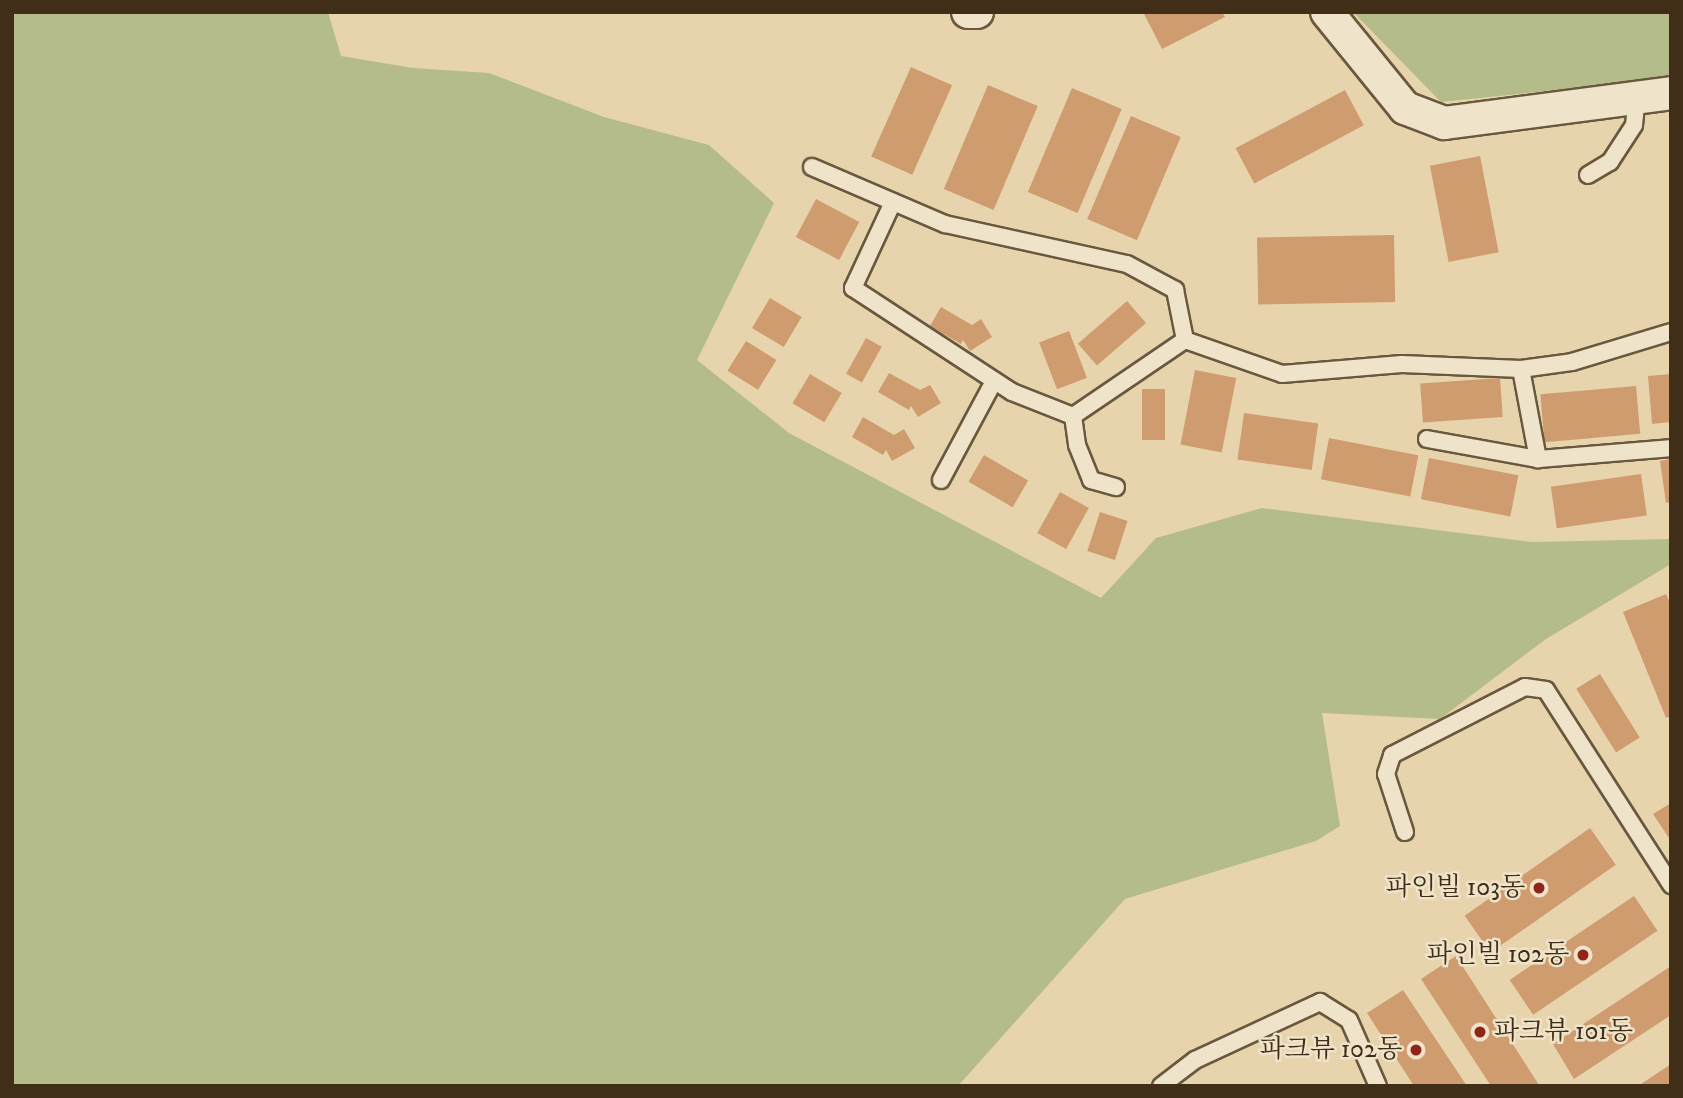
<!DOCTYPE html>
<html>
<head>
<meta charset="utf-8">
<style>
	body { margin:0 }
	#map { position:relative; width:1683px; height:1098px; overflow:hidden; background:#e7d4ac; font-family:"IM FELL DW Pica","Noto Serif KR",serif }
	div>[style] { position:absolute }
	.green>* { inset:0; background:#b4bd8a }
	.building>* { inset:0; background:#cf9c70; transform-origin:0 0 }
	.roads { filter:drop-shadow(2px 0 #6a583e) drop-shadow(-2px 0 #6a583e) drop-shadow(0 2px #6a583e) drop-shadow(0 -2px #6a583e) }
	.lane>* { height:16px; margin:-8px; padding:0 8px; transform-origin:8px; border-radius:8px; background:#efe3c9 }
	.street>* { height:32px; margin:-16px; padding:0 16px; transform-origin:16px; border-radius:16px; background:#efe3c9 }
	.dots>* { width:19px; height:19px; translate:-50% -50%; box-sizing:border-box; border:4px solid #efe3c9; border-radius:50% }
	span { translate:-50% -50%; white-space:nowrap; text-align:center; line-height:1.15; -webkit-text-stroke:5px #efe3c9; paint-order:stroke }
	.poi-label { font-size:26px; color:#402e19 }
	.right { translate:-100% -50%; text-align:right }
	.left { translate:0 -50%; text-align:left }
	.frame { position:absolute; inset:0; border:14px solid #402e19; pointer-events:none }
</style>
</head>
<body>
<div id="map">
	<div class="green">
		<div style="clip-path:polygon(12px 12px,328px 12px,341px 56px,413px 68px,489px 73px,604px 117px,709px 145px,774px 203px,697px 360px,789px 433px,1101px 598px,1156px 538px,1262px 508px,1532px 542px,1671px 539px,1671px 564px,1546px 639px,1440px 719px,1322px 713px,1340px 826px,1316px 841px,1125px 899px,958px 1086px,12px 1086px)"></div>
		<div style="clip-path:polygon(1353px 12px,1671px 12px,1671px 78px,1441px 102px)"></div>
	</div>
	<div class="building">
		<div style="clip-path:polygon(1143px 12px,1222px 12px,1225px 17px,1162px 49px)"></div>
		<div style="left:911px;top:67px;width:45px;height:98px;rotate:24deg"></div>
		<div style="left:988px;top:85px;width:54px;height:113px;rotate:23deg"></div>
		<div style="left:1072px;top:88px;width:54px;height:113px;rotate:23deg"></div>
		<div style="left:1345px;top:90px;width:40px;height:124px;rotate:62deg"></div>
		<div style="left:1131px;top:116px;width:54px;height:112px;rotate:23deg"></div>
		<div style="left:1480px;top:156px;width:98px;height:51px;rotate:79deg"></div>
		<div style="left:816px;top:199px;width:49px;height:43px;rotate:28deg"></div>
		<div style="left:1394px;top:235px;width:67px;height:137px;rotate:89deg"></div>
		<div style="left:770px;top:298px;width:37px;height:35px;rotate:31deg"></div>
		<div style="left:1127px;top:301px;width:29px;height:65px;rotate:49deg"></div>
		<div style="clip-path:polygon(941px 307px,972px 325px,981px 319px,992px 337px,970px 351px,963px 340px,961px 344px,930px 326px)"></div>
		<div style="left:1069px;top:331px;width:50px;height:32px;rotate:69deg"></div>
		<div style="left:866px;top:338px;width:18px;height:41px;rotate:29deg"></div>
		<div style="left:746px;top:341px;width:36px;height:35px;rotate:32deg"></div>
		<div style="left:1195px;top:370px;width:42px;height:76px;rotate:11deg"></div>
		<div style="clip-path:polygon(889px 373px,920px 390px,930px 385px,941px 403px,918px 417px,911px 406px,909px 410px,878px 392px)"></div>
		<div style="left:810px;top:374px;width:37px;height:34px;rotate:31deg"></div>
		<div style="clip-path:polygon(1671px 374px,1671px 422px,1652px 424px,1648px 376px)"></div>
		<div style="left:1500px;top:378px;width:39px;height:80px;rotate:86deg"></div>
		<div style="left:1636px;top:386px;width:48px;height:96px;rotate:85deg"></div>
		<div style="left:1142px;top:389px;width:23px;height:51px"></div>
		<div style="left:1244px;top:413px;width:75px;height:47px;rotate:8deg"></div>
		<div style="clip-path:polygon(863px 417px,894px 435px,904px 429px,915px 448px,892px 461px,886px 450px,883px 455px,852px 437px)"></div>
		<div style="left:1329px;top:438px;width:91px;height:42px;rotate:11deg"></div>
		<div style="left:984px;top:455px;width:51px;height:31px;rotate:30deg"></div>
		<div style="left:1429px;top:458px;width:91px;height:42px;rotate:11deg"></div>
		<div style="clip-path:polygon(1671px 459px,1671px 502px,1666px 503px,1660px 461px)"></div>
		<div style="left:1641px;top:474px;width:42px;height:91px;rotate:82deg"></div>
		<div style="left:1060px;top:492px;width:33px;height:47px;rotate:29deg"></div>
		<div style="left:1100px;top:512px;width:29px;height:41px;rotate:18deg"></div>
		<div style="clip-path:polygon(1666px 594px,1671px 605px,1671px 716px,1666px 718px,1623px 612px)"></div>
		<div style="left:1600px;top:674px;width:75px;height:28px;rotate:58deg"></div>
		<div style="clip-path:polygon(1671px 803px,1671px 841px,1653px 814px)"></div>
		<div style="left:1590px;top:828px;width:45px;height:153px;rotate:55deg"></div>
		<div style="left:1634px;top:896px;width:42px;height:150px;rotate:56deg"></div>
		<div style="clip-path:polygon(1456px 956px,1539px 1085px,1491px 1086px,1421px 979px)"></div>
		<div style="clip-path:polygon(1671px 966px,1671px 1015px,1574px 1079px,1553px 1044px)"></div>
		<div style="clip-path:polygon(1403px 990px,1467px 1086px,1414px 1086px,1367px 1013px)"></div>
		<div style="clip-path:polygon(1671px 1064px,1671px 1086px,1638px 1086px)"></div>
	</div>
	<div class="roads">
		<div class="lane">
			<div style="left:812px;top:167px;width:145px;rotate:23.2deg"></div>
			<div style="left:945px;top:224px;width:186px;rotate:12.4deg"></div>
			<div style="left:1127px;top:264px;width:55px;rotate:28.4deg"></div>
			<div style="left:1175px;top:290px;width:51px;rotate:78.7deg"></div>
			<div style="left:1588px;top:175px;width:26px;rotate:-31deg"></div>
			<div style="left:1610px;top:162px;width:44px;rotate:-57deg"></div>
			<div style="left:1634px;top:125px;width:27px;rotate:-84deg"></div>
			<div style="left:893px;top:202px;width:95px;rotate:114.9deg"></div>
			<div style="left:853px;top:288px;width:190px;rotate:33.2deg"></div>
			<div style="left:1012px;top:392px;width:66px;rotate:21.5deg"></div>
			<div style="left:1073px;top:416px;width:135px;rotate:-34.2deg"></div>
			<div style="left:1185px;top:340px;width:103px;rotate:19.3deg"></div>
			<div style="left:1282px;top:374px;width:120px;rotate:-4.8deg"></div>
			<div style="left:1402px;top:364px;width:119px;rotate:2.4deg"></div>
			<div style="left:1521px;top:369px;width:51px;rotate:-7.8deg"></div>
			<div style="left:1572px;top:362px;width:103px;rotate:-16.9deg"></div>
			<div style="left:1521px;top:369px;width:92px;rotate:79.3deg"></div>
			<div style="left:1073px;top:416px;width:29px;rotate:82deg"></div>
			<div style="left:1077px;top:445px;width:38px;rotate:68deg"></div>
			<div style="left:1091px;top:480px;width:26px;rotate:16deg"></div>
			<div style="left:1427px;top:439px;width:113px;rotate:10.2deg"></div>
			<div style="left:1538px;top:459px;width:133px;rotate:-4.7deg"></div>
			<div style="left:941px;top:480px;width:112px;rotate:-61.8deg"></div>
			<div style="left:1405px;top:832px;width:61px;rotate:-108.1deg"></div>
			<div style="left:1386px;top:774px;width:20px;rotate:-72deg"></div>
			<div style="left:1392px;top:755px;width:149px;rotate:-27.1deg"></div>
			<div style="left:1525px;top:687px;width:21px;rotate:8deg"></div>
			<div style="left:1546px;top:690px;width:232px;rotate:57.3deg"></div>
			<div style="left:1161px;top:1086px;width:43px;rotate:-37.4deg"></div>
			<div style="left:1195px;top:1060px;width:138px;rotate:-24.9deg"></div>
			<div style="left:1320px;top:1002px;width:34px;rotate:32deg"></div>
			<div style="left:1349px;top:1020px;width:72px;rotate:66.3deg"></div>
		</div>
		<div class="street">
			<div style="left:968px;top:12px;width:9px"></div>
			<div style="left:1327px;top:12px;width:124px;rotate:50.9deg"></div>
			<div style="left:1405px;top:108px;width:42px;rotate:21deg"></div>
			<div style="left:1444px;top:123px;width:229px;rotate:-7.5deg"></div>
		</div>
	</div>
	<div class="dots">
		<div style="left:1539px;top:888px;background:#8f2418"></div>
		<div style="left:1583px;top:955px;background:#8f2418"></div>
		<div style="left:1480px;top:1032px;background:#8f2418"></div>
		<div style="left:1416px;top:1050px;background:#8f2418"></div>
	</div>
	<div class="poi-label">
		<span class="right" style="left:1525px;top:888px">파인빌 103동</span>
		<span class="right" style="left:1569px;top:955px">파인빌 102동</span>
		<span class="left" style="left:1494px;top:1032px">파크뷰 101동</span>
		<span class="right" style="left:1402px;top:1050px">파크뷰 102동</span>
	</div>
	<div class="frame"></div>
</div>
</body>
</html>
